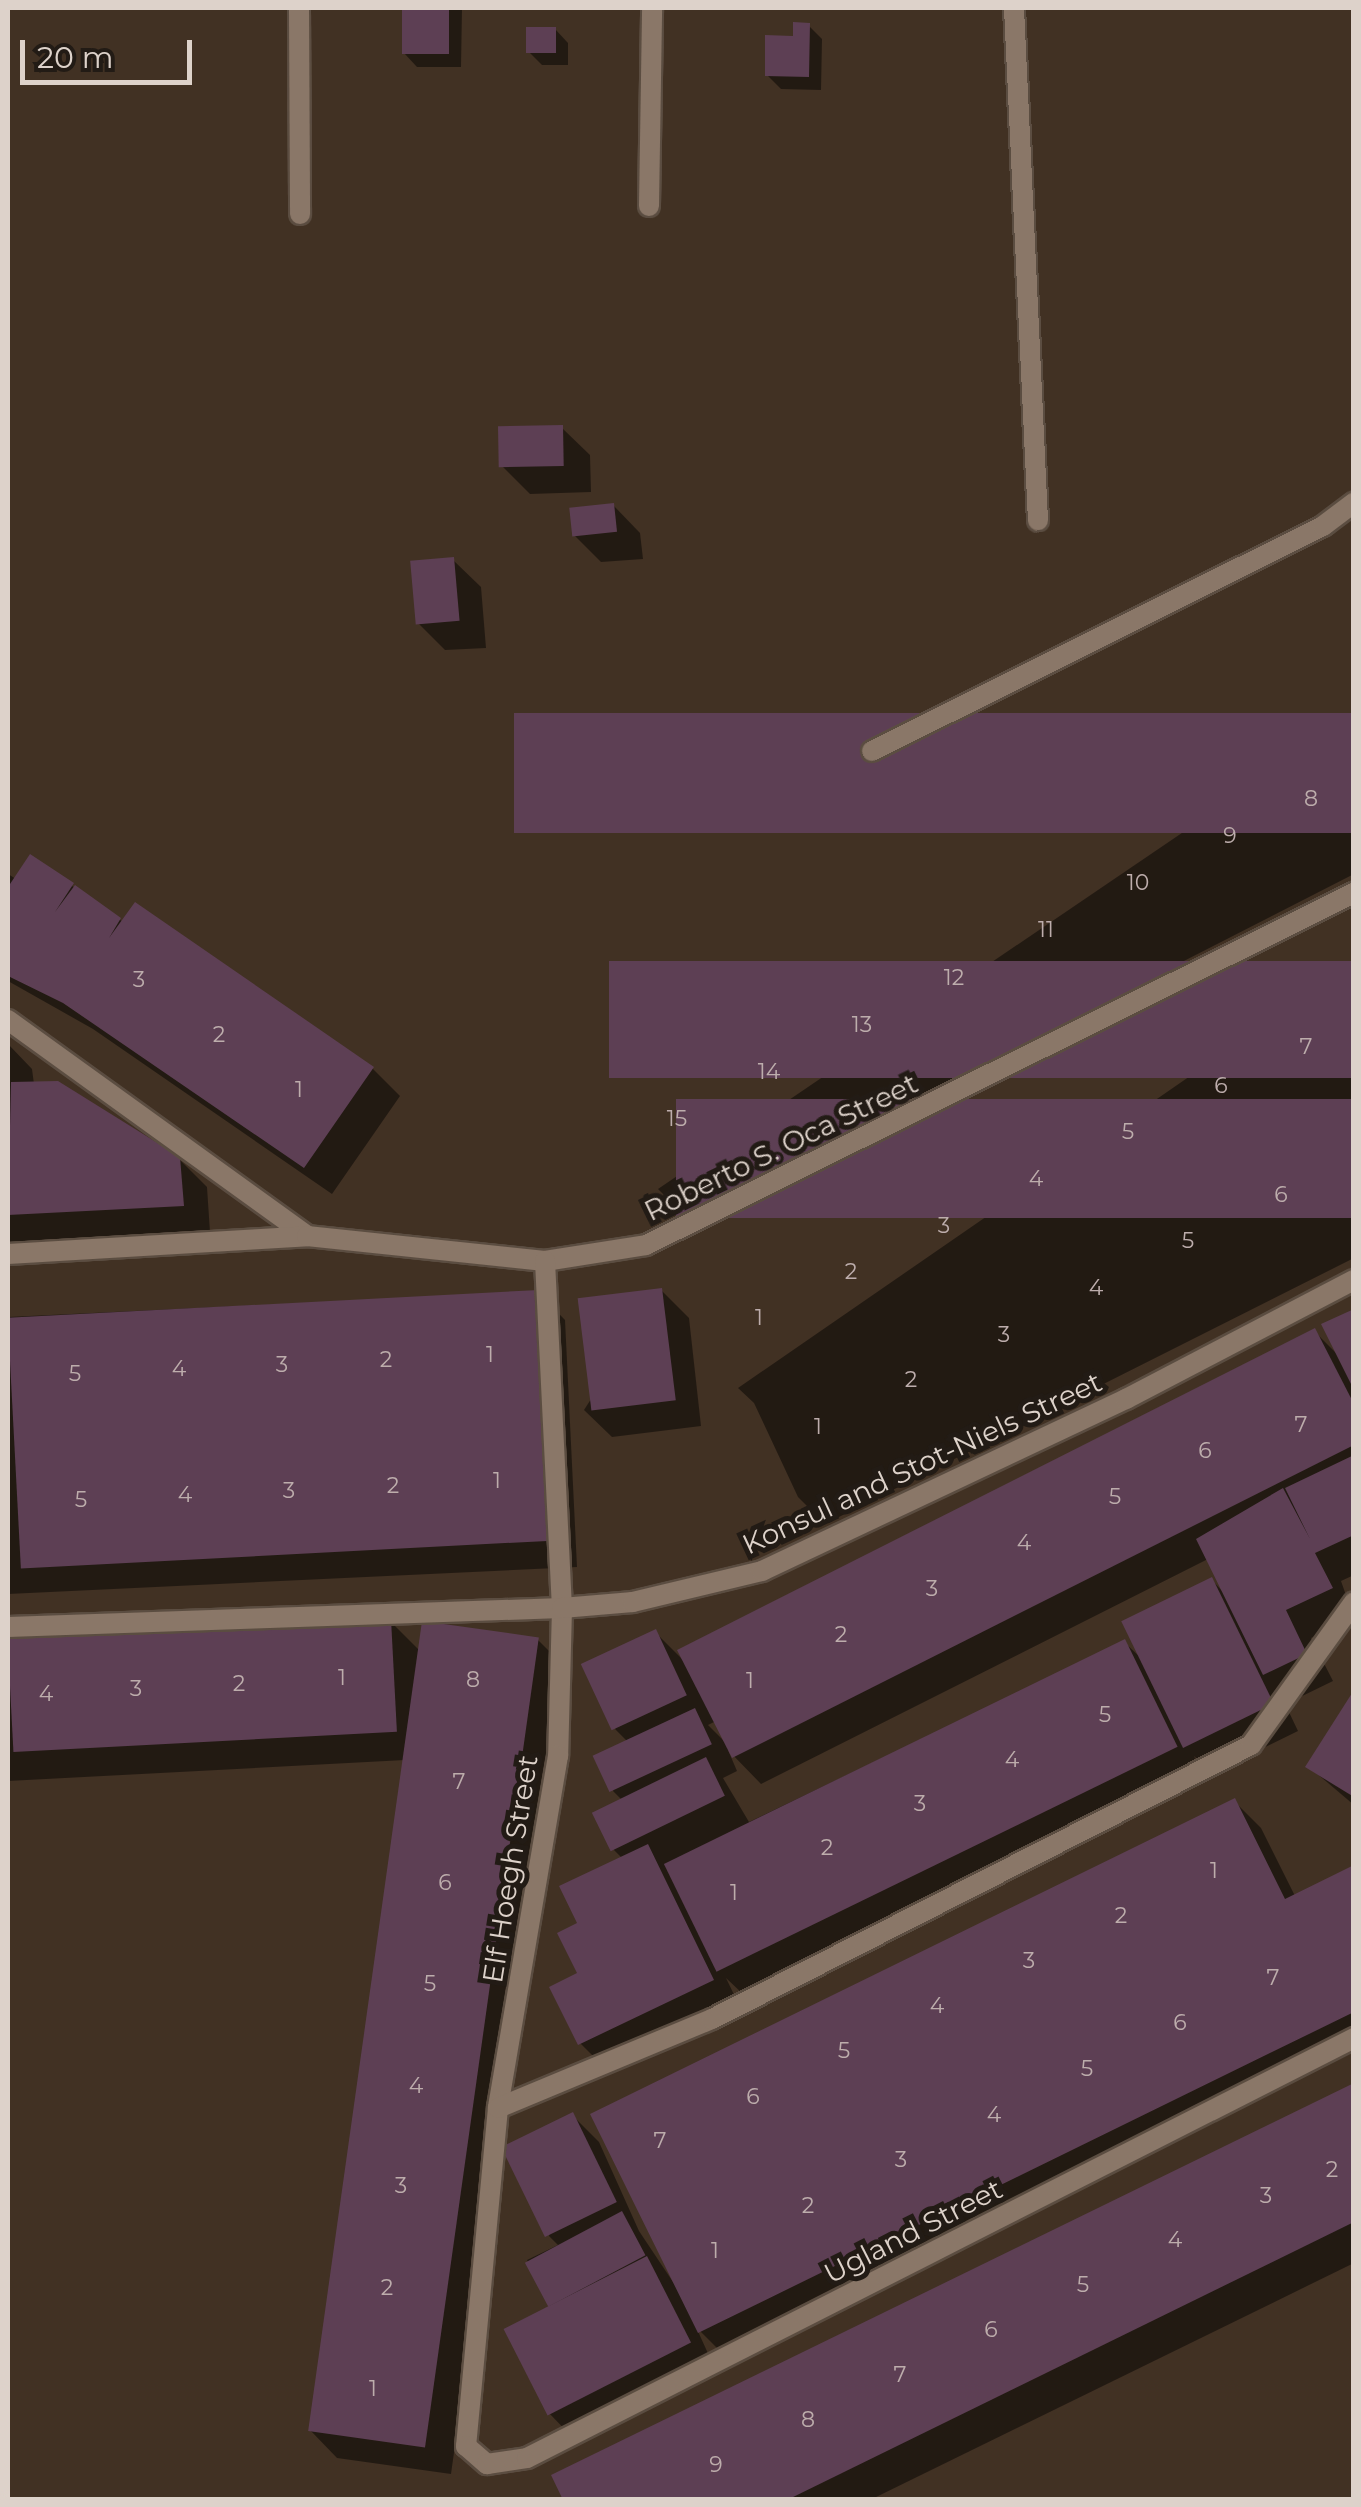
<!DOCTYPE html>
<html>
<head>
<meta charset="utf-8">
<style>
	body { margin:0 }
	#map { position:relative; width:1361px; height:2507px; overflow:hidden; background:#413123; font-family:Montserrat,sans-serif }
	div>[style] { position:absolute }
	.shadow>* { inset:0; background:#0007 }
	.building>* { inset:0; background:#5d3f54; transform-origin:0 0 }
	.roads { filter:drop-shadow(2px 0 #5b4d41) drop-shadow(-2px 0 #5b4d41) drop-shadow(0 2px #5b4d41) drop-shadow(0 -2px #5b4d41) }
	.minor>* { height:20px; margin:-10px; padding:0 10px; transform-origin:10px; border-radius:10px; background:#8a7768 }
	span { translate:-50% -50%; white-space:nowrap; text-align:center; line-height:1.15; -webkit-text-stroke:10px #221b15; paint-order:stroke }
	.number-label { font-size:22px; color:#bdadac }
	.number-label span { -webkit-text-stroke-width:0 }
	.street-label { font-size:28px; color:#ddd2ca }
	.frame { position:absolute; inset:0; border:10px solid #ddd2ca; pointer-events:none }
	.scale { position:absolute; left:20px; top:40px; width:172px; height:45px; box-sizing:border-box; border:5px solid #ddd2ca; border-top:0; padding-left:12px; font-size:30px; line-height:35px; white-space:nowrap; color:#ddd2ca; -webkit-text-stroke:8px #221b15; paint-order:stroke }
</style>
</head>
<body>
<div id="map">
	<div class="shadow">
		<div style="clip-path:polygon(404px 8px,462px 8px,461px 67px,417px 67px,404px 53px)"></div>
		<div style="clip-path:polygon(808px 25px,822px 39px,821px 90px,781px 89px,767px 75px)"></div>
		<div style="clip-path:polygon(555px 29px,568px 43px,568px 65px,542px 65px,529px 52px)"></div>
		<div style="clip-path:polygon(562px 428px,590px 455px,591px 492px,530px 494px,502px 466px)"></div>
		<div style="clip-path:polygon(613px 505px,640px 533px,643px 559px,601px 562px,574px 535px)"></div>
		<div style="clip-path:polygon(453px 560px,481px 587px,486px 648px,445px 650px,418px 623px)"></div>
		<div style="clip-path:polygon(1354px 716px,1354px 874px,685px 1216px,658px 1189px)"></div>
		<div style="clip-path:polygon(31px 857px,123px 922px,373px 1069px,400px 1096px,332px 1194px,93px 1029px,8px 981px,8px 874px,16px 879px)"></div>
		<div style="clip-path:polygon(1354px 963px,1354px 1258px,825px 1524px,798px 1497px,754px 1403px,738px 1388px)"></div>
		<div style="clip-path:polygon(8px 1044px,32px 1069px,34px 1084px,179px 1159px,207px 1187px,210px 1232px,8px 1243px)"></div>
		<div style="clip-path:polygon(661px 1290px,689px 1318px,701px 1426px,612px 1437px,584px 1410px)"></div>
		<div style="clip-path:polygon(538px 1292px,565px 1320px,577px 1567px,8px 1594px,8px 1317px)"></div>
		<div style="clip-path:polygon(evenodd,1354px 1312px,1354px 1575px,1341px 1581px,1354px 1618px,1311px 1638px,1333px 1681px,1292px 1701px,1277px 1687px,1298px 1731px,1212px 1773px,1194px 1756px,1202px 1774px,744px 1995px,726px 1978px,740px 2007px,608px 2071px,580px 2043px,581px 1924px,623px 1859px,613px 1849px,622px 1800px,613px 1791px,629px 1743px,615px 1729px,655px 1632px,684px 1661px,1314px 1331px,1338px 1355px,1354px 1312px,1208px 1559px,1223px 1592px,1212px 1580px,1141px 1658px,1124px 1642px,749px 1822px,723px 1778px,737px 1771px,728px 1750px,761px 1784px,1208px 1559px,1354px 1312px,716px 1721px,726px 1743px,708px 1725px,716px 1721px)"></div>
		<div style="clip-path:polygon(390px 1621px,420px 1651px,538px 1640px,565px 1667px,451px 2474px,337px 2458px,310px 2430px,405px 1760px,8px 1781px,8px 1641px)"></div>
		<div style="clip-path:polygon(1354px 1694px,1354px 1805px,1308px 1766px)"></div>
		<div style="clip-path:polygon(1234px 1801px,1261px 1828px,1295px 1896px,1354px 1868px,1354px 2052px,727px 2358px,696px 2327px,716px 2371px,575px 2440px,548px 2412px,550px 2307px,527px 2260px,558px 2245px,549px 2236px,572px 2115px,599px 2142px,639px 2231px,679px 2291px)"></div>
		<div style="clip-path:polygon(1354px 2086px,1354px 2263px,870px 2500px,566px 2500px)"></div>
	</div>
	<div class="building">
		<div style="left:402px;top:8px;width:47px;height:46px"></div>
		<div style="clip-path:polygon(793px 22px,810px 23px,809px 77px,765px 76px,765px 35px,793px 36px)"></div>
		<div style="left:526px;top:27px;width:30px;height:26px"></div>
		<div style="left:563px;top:425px;width:41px;height:65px;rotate:89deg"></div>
		<div style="left:614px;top:503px;width:29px;height:45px;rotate:84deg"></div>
		<div style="left:454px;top:557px;width:64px;height:44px;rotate:85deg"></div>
		<div style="left:1354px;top:713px;width:120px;height:840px;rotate:90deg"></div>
		<div style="clip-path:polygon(30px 854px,74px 883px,55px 912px,75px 885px,121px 918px,109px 938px,135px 902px,374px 1067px,304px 1168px,63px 1003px,8px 976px,8px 887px)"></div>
		<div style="left:1354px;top:961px;width:117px;height:745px;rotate:90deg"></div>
		<div style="clip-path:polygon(58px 1081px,180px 1157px,184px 1206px,8px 1215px,11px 1082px)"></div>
		<div style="left:1354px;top:1099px;width:119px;height:678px;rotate:90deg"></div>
		<div style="left:662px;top:1288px;width:113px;height:85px;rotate:83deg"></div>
		<div style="left:539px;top:1290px;width:251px;height:532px;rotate:87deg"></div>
		<div style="clip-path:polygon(1354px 1309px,1354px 1390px,1321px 1324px)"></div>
		<div style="clip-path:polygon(1315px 1328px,1354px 1404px,1354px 1445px,732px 1758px,677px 1650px)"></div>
		<div style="clip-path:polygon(1354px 1455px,1354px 1535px,1315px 1553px,1333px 1588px,1286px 1610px,1307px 1654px,1263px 1675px,1196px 1539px,1283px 1488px,1310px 1539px,1285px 1488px)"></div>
		<div style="left:1212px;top:1577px;width:141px;height:101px;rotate:64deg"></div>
		<div style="left:391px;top:1619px;width:113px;height:384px;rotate:87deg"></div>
		<div style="left:422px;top:1621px;width:118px;height:818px;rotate:8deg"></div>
		<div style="left:656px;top:1629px;width:73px;height:83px;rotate:65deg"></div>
		<div style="left:1125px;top:1639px;width:120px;height:513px;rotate:64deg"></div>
		<div style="clip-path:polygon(1354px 1690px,1354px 1797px,1305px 1767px)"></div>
		<div style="left:695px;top:1708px;width:40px;height:113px;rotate:65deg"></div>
		<div style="left:706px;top:1757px;width:43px;height:127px;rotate:64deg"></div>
		<div style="clip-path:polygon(1235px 1798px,1285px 1899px,1354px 1865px,1354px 2012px,698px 2333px,590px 2114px)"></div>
		<div style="clip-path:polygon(648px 1844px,714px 1980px,578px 2045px,549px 1987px,577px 1973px,557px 1933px,577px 1923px,559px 1886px)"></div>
		<div style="clip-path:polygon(1354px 2083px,1354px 2222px,787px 2500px,563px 2500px,551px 2475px)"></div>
		<div style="left:573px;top:2112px;width:100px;height:80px;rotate:64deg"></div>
		<div style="left:622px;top:2211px;width:50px;height:110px;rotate:62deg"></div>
		<div style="left:647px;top:2256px;width:97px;height:161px;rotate:63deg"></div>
	</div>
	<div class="roads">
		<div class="minor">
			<div style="left:299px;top:8px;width:206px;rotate:89.7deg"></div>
			<div style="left:1014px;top:8px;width:513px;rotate:87.32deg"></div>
			<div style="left:649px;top:206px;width:198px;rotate:-89.1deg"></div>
			<div style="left:872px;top:751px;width:504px;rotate:-26.51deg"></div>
			<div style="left:1323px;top:526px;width:39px;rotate:-37deg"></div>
			<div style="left:8px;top:1020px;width:369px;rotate:35.8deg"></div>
			<div style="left:8px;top:1254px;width:300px;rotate:-3.4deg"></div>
			<div style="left:307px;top:1236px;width:239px;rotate:6deg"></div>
			<div style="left:545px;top:1261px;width:102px;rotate:-9deg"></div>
			<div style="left:646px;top:1245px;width:791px;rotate:-26.44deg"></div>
			<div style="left:545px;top:1261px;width:347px;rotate:87.2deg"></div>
			<div style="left:562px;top:1608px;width:148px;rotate:91.5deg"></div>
			<div style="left:558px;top:1756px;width:357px;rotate:99.7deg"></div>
			<div style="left:498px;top:2108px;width:340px;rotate:95.4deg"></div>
			<div style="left:466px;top:2446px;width:28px;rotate:41deg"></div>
			<div style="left:487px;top:2464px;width:40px;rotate:-8.5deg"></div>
			<div style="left:527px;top:2458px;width:928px;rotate:-26.92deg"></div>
			<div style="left:8px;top:1627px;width:554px;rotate:-1.96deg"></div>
			<div style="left:562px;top:1608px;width:71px;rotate:-4.8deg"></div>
			<div style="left:633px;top:1602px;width:133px;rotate:-13.5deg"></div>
			<div style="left:762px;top:1571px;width:403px;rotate:-25.3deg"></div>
			<div style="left:1126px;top:1399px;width:257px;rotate:-27.6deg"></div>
			<div style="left:498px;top:2108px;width:232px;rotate:-22.6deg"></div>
			<div style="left:712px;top:2019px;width:605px;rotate:-26.95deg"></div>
			<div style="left:1251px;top:1745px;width:176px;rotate:-54.2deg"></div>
		</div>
	</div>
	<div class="number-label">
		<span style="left:1311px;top:799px">8</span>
		<span style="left:1230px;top:836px">9</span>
		<span style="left:1138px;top:883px">10</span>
		<span style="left:1046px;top:930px">11</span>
		<span style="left:954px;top:978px">12</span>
		<span style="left:139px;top:980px">3</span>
		<span style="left:862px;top:1025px">13</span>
		<span style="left:219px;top:1035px">2</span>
		<span style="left:1306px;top:1047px">7</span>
		<span style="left:769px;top:1072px">14</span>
		<span style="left:1221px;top:1086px">6</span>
		<span style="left:299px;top:1090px">1</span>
		<span style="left:677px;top:1119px">15</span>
		<span style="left:1128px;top:1132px">5</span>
		<span style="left:1036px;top:1179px">4</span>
		<span style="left:1281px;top:1195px">6</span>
		<span style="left:944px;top:1226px">3</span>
		<span style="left:1188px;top:1241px">5</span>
		<span style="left:851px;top:1272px">2</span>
		<span style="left:1096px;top:1288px">4</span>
		<span style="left:759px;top:1318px">1</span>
		<span style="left:1004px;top:1335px">3</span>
		<span style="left:490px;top:1355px">1</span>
		<span style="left:386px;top:1360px">2</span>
		<span style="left:282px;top:1365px">3</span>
		<span style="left:179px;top:1369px">4</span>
		<span style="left:75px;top:1374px">5</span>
		<span style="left:911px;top:1380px">2</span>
		<span style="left:1301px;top:1425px">7</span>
		<span style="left:818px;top:1427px">1</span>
		<span style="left:1205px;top:1451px">6</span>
		<span style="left:497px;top:1481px">1</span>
		<span style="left:393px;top:1486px">2</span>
		<span style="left:289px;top:1491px">3</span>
		<span style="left:185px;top:1495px">4</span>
		<span style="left:1115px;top:1497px">5</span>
		<span style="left:81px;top:1500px">5</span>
		<span style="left:1024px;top:1543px">4</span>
		<span style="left:932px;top:1589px">3</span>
		<span style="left:841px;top:1635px">2</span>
		<span style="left:342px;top:1678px">1</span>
		<span style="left:473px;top:1680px">8</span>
		<span style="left:750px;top:1681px">1</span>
		<span style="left:239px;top:1684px">2</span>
		<span style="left:136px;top:1689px">3</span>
		<span style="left:46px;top:1694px">4</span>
		<span style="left:1105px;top:1715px">5</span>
		<span style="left:1012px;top:1760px">4</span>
		<span style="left:459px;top:1782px">7</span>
		<span style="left:920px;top:1804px">3</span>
		<span style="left:827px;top:1848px">2</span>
		<span style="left:1214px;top:1871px">1</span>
		<span style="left:445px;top:1883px">6</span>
		<span style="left:734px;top:1893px">1</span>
		<span style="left:1121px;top:1916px">2</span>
		<span style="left:1029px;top:1961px">3</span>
		<span style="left:1273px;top:1978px">7</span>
		<span style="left:430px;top:1984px">5</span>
		<span style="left:937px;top:2006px">4</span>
		<span style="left:1180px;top:2023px">6</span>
		<span style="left:844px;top:2051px">5</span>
		<span style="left:1087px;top:2069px">5</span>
		<span style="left:416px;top:2086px">4</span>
		<span style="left:753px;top:2097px">6</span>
		<span style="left:994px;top:2115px">4</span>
		<span style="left:660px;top:2141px">7</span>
		<span style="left:901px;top:2160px">3</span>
		<span style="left:1332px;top:2170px">2</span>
		<span style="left:401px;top:2186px">3</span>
		<span style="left:1266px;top:2196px">3</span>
		<span style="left:808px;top:2206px">2</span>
		<span style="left:1175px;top:2240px">4</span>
		<span style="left:715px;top:2251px">1</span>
		<span style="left:1083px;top:2285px">5</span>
		<span style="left:387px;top:2288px">2</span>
		<span style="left:991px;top:2330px">6</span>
		<span style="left:900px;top:2375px">7</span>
		<span style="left:373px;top:2389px">1</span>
		<span style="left:808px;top:2420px">8</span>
		<span style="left:716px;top:2465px">9</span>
	</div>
	<div class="street-label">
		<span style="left:781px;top:1147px;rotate:-26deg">Roberto S. Oca Street</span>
		<span style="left:922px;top:1463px;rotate:-25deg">Konsul and Stot-Niels Street</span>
		<span style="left:510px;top:1869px;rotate:-81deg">Elf Hoegh Street</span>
		<span style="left:913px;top:2231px;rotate:-27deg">Ugland Street</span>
	</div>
	<div class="frame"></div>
	<div class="scale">20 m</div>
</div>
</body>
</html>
